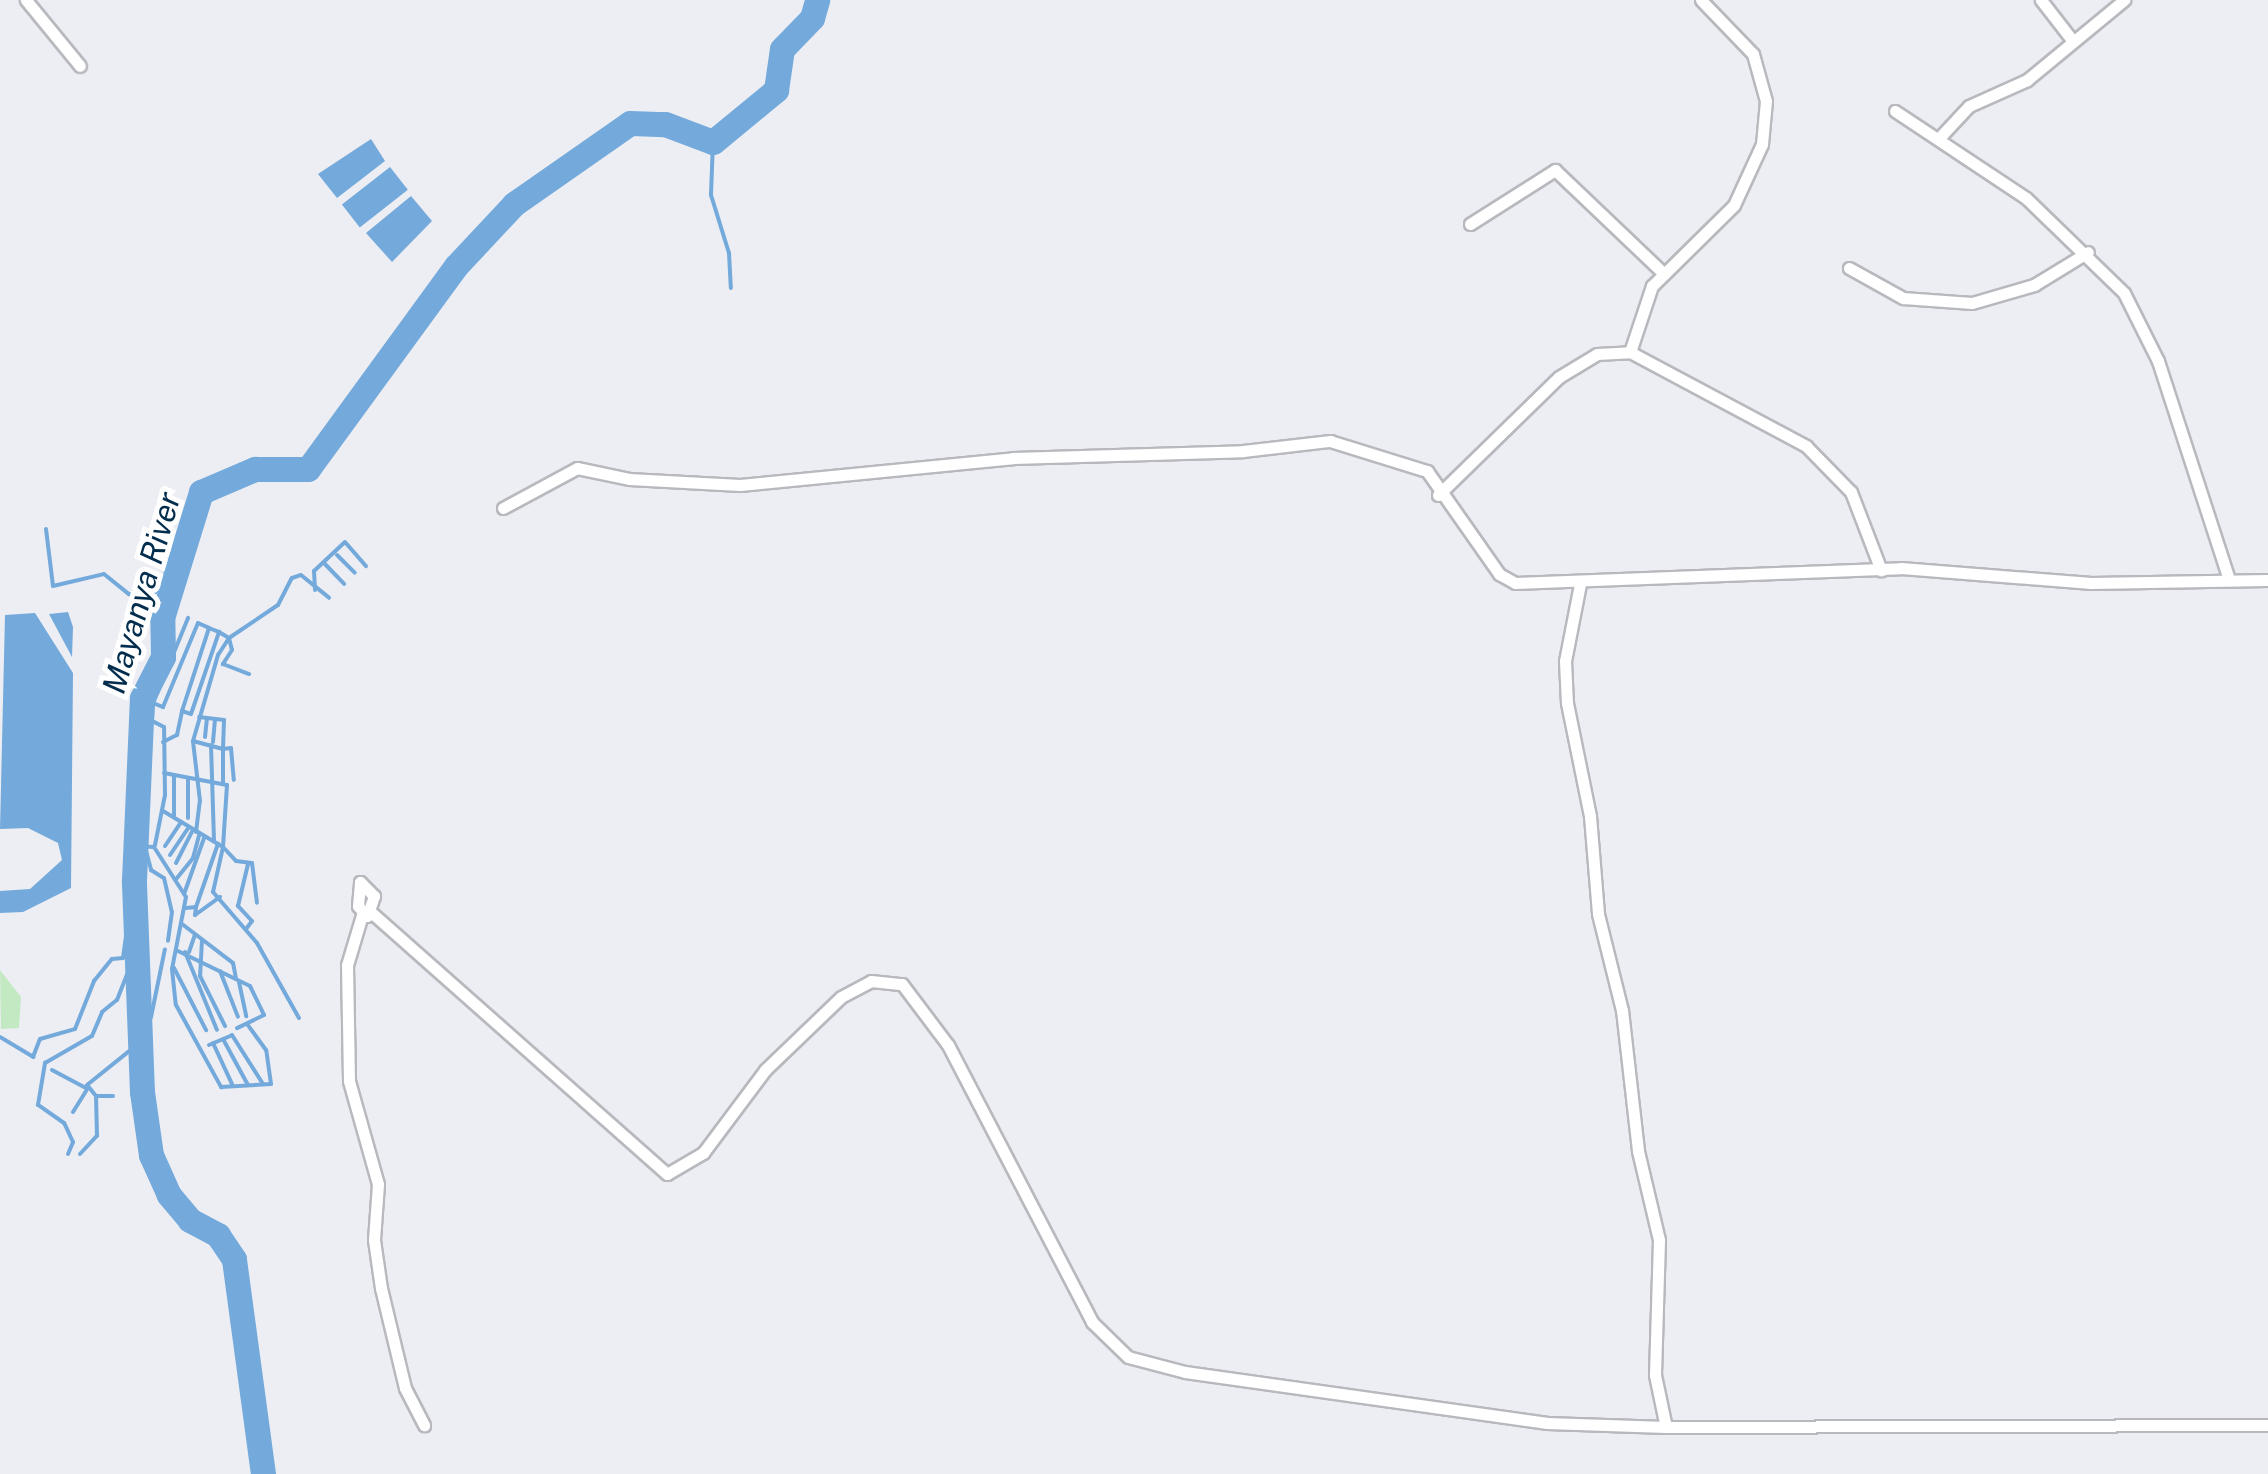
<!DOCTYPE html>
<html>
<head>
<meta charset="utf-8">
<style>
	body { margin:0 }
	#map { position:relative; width:2268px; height:1474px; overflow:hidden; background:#edeef3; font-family:"Public Sans",sans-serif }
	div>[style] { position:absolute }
	.green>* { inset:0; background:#c3e9c3 }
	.water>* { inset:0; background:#73a9db; transform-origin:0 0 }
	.stream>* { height:4px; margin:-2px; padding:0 2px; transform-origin:2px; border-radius:2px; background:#73a9db }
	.river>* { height:25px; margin:-12.5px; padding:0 12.5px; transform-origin:12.5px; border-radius:12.5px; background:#73a9db }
	.roads { filter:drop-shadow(2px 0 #b8b9be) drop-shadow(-2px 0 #b8b9be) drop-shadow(0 2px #b8b9be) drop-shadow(0 -2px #b8b9be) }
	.street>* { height:11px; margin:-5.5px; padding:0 5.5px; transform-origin:5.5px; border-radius:5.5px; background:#fff }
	span { translate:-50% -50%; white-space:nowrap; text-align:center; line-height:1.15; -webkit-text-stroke:10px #fff; paint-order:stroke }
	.water-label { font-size:32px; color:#032d4d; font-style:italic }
</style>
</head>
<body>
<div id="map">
	<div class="green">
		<div style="clip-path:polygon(0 970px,21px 997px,19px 1028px,1px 1029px)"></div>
	</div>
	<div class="water">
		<div style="clip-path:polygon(371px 139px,385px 161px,337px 198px,318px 174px)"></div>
		<div style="left:390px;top:167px;width:29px;height:61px;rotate:52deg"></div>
		<div style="clip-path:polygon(411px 196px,432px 221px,392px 262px,366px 233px)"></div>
		<div style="clip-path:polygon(68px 612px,73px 627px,72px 657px,49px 614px)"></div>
		<div style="clip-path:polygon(35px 613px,73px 673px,71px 888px,23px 912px,0 913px,0 891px,30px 889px,62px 860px,58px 843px,28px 828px,0 829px,5px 615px)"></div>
	</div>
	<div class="stream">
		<div style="left:713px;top:142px;width:53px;rotate:92.2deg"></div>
		<div style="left:711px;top:195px;width:61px;rotate:72.8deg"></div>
		<div style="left:729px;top:253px;width:35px;rotate:87deg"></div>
		<div style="left:46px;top:529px;width:57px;rotate:83deg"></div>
		<div style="left:53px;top:586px;width:52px;rotate:-13.2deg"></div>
		<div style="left:104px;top:574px;width:32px;rotate:39deg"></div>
		<div style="left:129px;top:594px;width:21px;rotate:14deg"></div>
		<div style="left:149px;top:599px;width:37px;rotate:-47deg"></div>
		<div style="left:337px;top:555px;width:25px;rotate:45deg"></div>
		<div style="left:324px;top:563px;width:29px;rotate:46deg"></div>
		<div style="left:315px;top:590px;width:19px;rotate:-93deg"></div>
		<div style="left:314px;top:571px;width:42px;rotate:-43.1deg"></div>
		<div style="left:345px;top:542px;width:32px;rotate:49deg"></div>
		<div style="left:154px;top:701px;width:90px;rotate:-67.7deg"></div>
		<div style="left:182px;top:711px;width:87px;rotate:-72deg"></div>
		<div style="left:209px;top:628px;width:11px;rotate:22deg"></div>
		<div style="left:205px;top:737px;width:19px;rotate:-84deg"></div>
		<div style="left:193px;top:741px;width:31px;rotate:15deg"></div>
		<div style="left:223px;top:749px;width:29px;rotate:-88deg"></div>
		<div style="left:224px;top:720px;width:25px;rotate:-173deg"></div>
		<div style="left:163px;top:742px;width:16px;rotate:-27deg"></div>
		<div style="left:177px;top:735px;width:25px;rotate:-78deg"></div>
		<div style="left:182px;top:711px;width:9px;rotate:18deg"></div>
		<div style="left:191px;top:714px;width:87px;rotate:-71.1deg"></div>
		<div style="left:219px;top:632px;width:12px;rotate:31deg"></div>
		<div style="left:229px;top:638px;width:12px;rotate:76deg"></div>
		<div style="left:232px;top:650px;width:17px;rotate:123deg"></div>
		<div style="left:223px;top:664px;width:28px;rotate:21deg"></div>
		<div style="left:213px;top:742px;width:23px;rotate:-85deg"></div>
		<div style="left:211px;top:745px;width:96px;rotate:88.2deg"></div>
		<div style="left:164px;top:773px;width:64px;rotate:10.8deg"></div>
		<div style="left:227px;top:785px;width:62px;rotate:93.7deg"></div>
		<div style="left:223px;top:847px;width:19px;rotate:47deg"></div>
		<div style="left:236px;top:861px;width:16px;rotate:7deg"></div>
		<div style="left:252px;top:863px;width:40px;rotate:82.9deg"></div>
		<div style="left:188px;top:778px;width:40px;rotate:90deg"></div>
		<div style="left:223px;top:784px;width:35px;rotate:-90deg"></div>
		<div style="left:223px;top:749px;width:8px;rotate:-7deg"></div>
		<div style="left:231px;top:748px;width:32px;rotate:85deg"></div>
		<div style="left:163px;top:811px;width:70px;rotate:31deg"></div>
		<div style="left:223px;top:847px;width:46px;rotate:102.5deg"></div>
		<div style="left:213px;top:892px;width:67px;rotate:49.2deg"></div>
		<div style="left:257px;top:943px;width:86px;rotate:60.8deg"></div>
		<div style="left:174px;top:816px;width:40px;rotate:-90deg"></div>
		<div style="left:196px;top:832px;width:31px;rotate:-83deg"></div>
		<div style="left:200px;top:801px;width:60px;rotate:-96.7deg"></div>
		<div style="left:193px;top:741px;width:90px;rotate:-73.8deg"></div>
		<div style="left:218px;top:655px;width:20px;rotate:-57deg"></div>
		<div style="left:229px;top:638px;width:59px;rotate:-34deg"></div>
		<div style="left:278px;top:605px;width:30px;rotate:-63deg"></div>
		<div style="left:292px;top:578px;width:9px;rotate:-18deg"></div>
		<div style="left:301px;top:575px;width:36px;rotate:39deg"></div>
		<div style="left:155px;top:845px;width:51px;rotate:-78.7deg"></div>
		<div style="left:165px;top:795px;width:68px;rotate:-90.8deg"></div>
		<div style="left:164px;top:727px;width:13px;rotate:-153deg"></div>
		<div style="left:152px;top:721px;width:18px;rotate:-87deg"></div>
		<div style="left:153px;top:703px;width:11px;rotate:22deg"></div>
		<div style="left:163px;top:707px;width:91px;rotate:-67.4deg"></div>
		<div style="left:198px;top:623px;width:12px;rotate:24deg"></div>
		<div style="left:136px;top:846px;width:18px;rotate:3deg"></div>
		<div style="left:154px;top:847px;width:59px;rotate:57.4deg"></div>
		<div style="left:186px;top:897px;width:73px;rotate:101deg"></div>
		<div style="left:172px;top:969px;width:36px;rotate:84deg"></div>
		<div style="left:176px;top:1005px;width:94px;rotate:61.2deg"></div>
		<div style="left:221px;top:1087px;width:50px;rotate:-3.4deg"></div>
		<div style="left:271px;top:1084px;width:34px;rotate:-98deg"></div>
		<div style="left:266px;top:1050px;width:32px;rotate:-126deg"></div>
		<div style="left:165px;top:846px;width:29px;rotate:-56deg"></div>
		<div style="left:145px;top:847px;width:24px;rotate:75deg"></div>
		<div style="left:151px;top:870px;width:15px;rotate:32deg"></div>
		<div style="left:164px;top:878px;width:35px;rotate:77deg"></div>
		<div style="left:172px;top:912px;width:29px;rotate:98deg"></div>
		<div style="left:170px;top:855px;width:34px;rotate:-56deg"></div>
		<div style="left:176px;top:863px;width:35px;rotate:-63deg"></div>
		<div style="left:177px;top:878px;width:26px;rotate:-51deg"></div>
		<div style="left:193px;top:858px;width:24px;rotate:-75deg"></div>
		<div style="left:184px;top:894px;width:59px;rotate:-70.3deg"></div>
		<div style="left:196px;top:907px;width:67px;rotate:-70.8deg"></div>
		<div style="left:186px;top:908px;width:10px;rotate:-6deg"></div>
		<div style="left:196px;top:907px;width:8px;rotate:97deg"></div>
		<div style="left:195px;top:915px;width:31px;rotate:-36deg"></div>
		<div style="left:182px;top:924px;width:64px;rotate:37.4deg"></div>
		<div style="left:233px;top:963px;width:15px;rotate:79deg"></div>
		<div style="left:246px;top:929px;width:10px;rotate:-53deg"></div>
		<div style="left:252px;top:921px;width:21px;rotate:-133deg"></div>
		<div style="left:238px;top:906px;width:43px;rotate:-76.6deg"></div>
		<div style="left:202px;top:940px;width:36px;rotate:93deg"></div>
		<div style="left:200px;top:976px;width:56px;rotate:63.4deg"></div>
		<div style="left:178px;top:951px;width:80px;rotate:25.9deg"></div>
		<div style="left:250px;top:986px;width:32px;rotate:64deg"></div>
		<div style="left:264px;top:1015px;width:30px;rotate:154deg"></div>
		<div style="left:185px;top:952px;width:84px;rotate:67.7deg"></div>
		<div style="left:189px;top:952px;width:18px;rotate:-71deg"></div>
		<div style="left:174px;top:968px;width:70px;rotate:62.7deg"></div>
		<div style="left:220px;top:971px;width:49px;rotate:68.6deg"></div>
		<div style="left:239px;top:982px;width:35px;rotate:78deg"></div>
		<div style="left:143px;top:1019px;width:8px;rotate:-14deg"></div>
		<div style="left:151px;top:1017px;width:69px;rotate:-78.4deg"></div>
		<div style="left:0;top:1037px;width:39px;rotate:31deg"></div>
		<div style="left:33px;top:1057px;width:19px;rotate:-69deg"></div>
		<div style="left:40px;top:1039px;width:36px;rotate:-16deg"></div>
		<div style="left:75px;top:1029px;width:52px;rotate:-68.4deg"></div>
		<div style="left:94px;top:981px;width:28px;rotate:-51deg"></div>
		<div style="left:112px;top:959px;width:11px;rotate:-5deg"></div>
		<div style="left:123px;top:958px;width:44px;rotate:-82.2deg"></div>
		<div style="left:223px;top:1039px;width:52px;rotate:61.5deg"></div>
		<div style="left:213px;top:1043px;width:45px;rotate:65.1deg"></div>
		<div style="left:209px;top:1045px;width:25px;rotate:-23deg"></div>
		<div style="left:232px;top:1035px;width:58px;rotate:57.7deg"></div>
		<div style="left:52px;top:1070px;width:40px;rotate:28deg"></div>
		<div style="left:113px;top:1096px;width:17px;rotate:180deg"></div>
		<div style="left:96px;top:1096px;width:14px;rotate:-129deg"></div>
		<div style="left:87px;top:1085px;width:72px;rotate:-38.8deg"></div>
		<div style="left:73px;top:1112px;width:25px;rotate:-58deg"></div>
		<div style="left:68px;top:1154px;width:13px;rotate:-67deg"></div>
		<div style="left:73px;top:1142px;width:21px;rotate:-115deg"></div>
		<div style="left:64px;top:1123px;width:32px;rotate:-145deg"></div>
		<div style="left:38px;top:1105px;width:43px;rotate:-80.5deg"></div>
		<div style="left:45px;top:1063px;width:54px;rotate:-29.9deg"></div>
		<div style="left:92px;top:1036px;width:26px;rotate:-67deg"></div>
		<div style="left:102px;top:1012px;width:19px;rotate:-39deg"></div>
		<div style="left:117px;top:1000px;width:49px;rotate:-68.6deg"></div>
		<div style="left:80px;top:1154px;width:25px;rotate:-47deg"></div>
		<div style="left:97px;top:1136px;width:40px;rotate:-91.4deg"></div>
	</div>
	<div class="river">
		<div style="left:263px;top:1474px;width:217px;rotate:-97.7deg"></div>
		<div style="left:234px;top:1259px;width:29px;rotate:-124deg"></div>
		<div style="left:218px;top:1235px;width:32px;rotate:-152deg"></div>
		<div style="left:190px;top:1220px;width:33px;rotate:-130deg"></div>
		<div style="left:169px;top:1195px;width:44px;rotate:-114.2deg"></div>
		<div style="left:151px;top:1155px;width:64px;rotate:-98.1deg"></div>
		<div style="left:142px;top:1092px;width:212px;rotate:-92.2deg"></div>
		<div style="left:134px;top:880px;width:182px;rotate:-87.5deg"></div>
		<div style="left:142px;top:698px;width:46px;rotate:-62.9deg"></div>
		<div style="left:163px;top:657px;width:39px;rotate:-91deg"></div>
		<div style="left:162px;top:618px;width:132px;rotate:-72.8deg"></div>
		<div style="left:201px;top:492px;width:59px;rotate:-23.1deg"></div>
		<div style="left:255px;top:469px;width:53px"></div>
		<div style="left:308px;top:469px;width:251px;rotate:-53.9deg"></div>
		<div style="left:456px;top:266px;width:85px;rotate:-46.9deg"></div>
		<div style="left:514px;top:204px;width:141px;rotate:-34.9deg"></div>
		<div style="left:630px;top:123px;width:35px;rotate:2deg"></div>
		<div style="left:665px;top:124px;width:51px;rotate:20.6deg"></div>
		<div style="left:713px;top:142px;width:82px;rotate:-39.5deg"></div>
		<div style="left:776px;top:90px;width:41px;rotate:-81.7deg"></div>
		<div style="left:782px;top:49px;width:43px;rotate:-45.9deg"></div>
		<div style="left:812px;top:18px;width:19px;rotate:-74deg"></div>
	</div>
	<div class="roads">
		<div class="street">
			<div style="left:26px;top:0;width:85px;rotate:50.7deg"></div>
			<div style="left:2041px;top:0;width:51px;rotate:52.2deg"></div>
			<div style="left:1895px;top:111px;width:157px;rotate:33.6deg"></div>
			<div style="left:2026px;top:198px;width:136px;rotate:44.1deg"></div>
			<div style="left:2124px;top:293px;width:76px;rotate:63.4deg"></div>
			<div style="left:2158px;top:361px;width:230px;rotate:72deg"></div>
			<div style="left:1940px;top:137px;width:42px;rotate:-46.9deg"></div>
			<div style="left:1969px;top:106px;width:64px;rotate:-24.1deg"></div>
			<div style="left:2027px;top:80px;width:126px;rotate:-39.5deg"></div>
			<div style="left:1470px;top:224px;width:101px;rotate:-32.4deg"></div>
			<div style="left:1555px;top:170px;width:149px;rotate:43.6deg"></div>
			<div style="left:1849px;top:268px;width:62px;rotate:29.1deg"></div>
			<div style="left:1903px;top:298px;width:69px;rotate:4.1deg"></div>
			<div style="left:1972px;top:303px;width:65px;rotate:-16.2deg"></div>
			<div style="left:2034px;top:285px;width:63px;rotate:-31.4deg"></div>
			<div style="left:1630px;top:352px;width:70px;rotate:-71.6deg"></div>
			<div style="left:1652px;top:286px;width:115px;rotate:-44.6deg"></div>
			<div style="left:1734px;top:205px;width:67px;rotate:-65.3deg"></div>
			<div style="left:1762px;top:144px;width:43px;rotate:-84.7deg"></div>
			<div style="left:1766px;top:101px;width:49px;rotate:-105.5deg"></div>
			<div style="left:1753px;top:54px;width:75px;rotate:-133.9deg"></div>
			<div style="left:1438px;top:495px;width:169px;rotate:-44.3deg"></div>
			<div style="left:1559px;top:377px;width:44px;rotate:-31.2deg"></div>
			<div style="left:1597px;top:354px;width:33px;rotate:-3deg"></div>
			<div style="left:1630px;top:352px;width:200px;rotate:28.1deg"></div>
			<div style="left:1806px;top:446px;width:64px;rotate:45.6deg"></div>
			<div style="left:1851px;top:492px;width:84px;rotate:69deg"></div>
			<div style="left:503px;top:508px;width:84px;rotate:-28.4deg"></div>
			<div style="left:577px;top:468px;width:53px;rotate:11.9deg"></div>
			<div style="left:629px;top:479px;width:111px;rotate:3.1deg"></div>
			<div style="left:740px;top:485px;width:274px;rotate:-5.6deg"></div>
			<div style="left:1013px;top:458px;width:230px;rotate:-1.7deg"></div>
			<div style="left:1243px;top:451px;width:88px;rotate:-6.6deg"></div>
			<div style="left:1330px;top:441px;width:102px;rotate:17.2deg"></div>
			<div style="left:1427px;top:471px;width:126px;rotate:55deg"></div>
			<div style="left:1499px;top:574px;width:18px;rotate:29deg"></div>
			<div style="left:1515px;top:583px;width:386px;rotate:-2.2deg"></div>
			<div style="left:1901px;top:568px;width:191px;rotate:4.5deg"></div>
			<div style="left:2091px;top:583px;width:177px;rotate:-1deg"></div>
			<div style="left:1580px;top:584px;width:78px;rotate:101deg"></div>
			<div style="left:1565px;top:661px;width:42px;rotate:87.3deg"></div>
			<div style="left:1567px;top:703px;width:115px;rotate:78.5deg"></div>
			<div style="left:1590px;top:816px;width:98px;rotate:85.3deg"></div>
			<div style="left:1598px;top:914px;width:99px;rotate:76deg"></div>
			<div style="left:1622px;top:1010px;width:142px;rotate:83.5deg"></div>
			<div style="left:1638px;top:1151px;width:91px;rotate:76.7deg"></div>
			<div style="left:1659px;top:1240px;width:135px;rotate:91.7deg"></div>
			<div style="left:1655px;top:1375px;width:53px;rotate:78.1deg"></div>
			<div style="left:1666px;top:1427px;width:602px;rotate:-0.19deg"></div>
			<div style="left:360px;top:882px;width:20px;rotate:45deg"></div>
			<div style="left:374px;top:896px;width:21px;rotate:109deg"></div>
			<div style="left:367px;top:916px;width:13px;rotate:-132deg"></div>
			<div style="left:358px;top:906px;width:24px;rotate:-85deg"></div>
			<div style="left:372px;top:913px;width:394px;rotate:41.5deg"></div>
			<div style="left:667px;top:1174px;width:42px;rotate:-30.3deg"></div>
			<div style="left:703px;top:1153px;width:104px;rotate:-53.2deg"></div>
			<div style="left:765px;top:1070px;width:105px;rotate:-43.8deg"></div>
			<div style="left:841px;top:997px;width:34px;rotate:-28deg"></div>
			<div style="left:871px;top:981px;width:31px;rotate:6deg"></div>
			<div style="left:902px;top:984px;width:76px;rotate:53deg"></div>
			<div style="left:948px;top:1045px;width:312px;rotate:62.5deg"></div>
			<div style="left:1092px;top:1322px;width:50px;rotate:44.2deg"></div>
			<div style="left:1128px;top:1357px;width:59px;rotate:14.7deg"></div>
			<div style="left:1185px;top:1372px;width:366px;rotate:8deg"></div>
			<div style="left:1547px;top:1423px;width:119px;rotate:1.9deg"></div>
			<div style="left:362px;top:915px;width:52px;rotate:106.7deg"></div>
			<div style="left:347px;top:965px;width:116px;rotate:89deg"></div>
			<div style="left:349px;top:1081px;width:107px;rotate:74.3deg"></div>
			<div style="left:378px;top:1184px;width:56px;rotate:94.1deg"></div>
			<div style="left:374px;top:1240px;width:49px;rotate:81.7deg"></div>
			<div style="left:381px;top:1288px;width:103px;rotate:76.5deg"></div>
			<div style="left:405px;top:1388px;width:42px;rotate:62.8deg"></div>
		</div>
	</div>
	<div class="water-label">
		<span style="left:142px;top:593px;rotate:-74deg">Mayanya River</span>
	</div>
</div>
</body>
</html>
